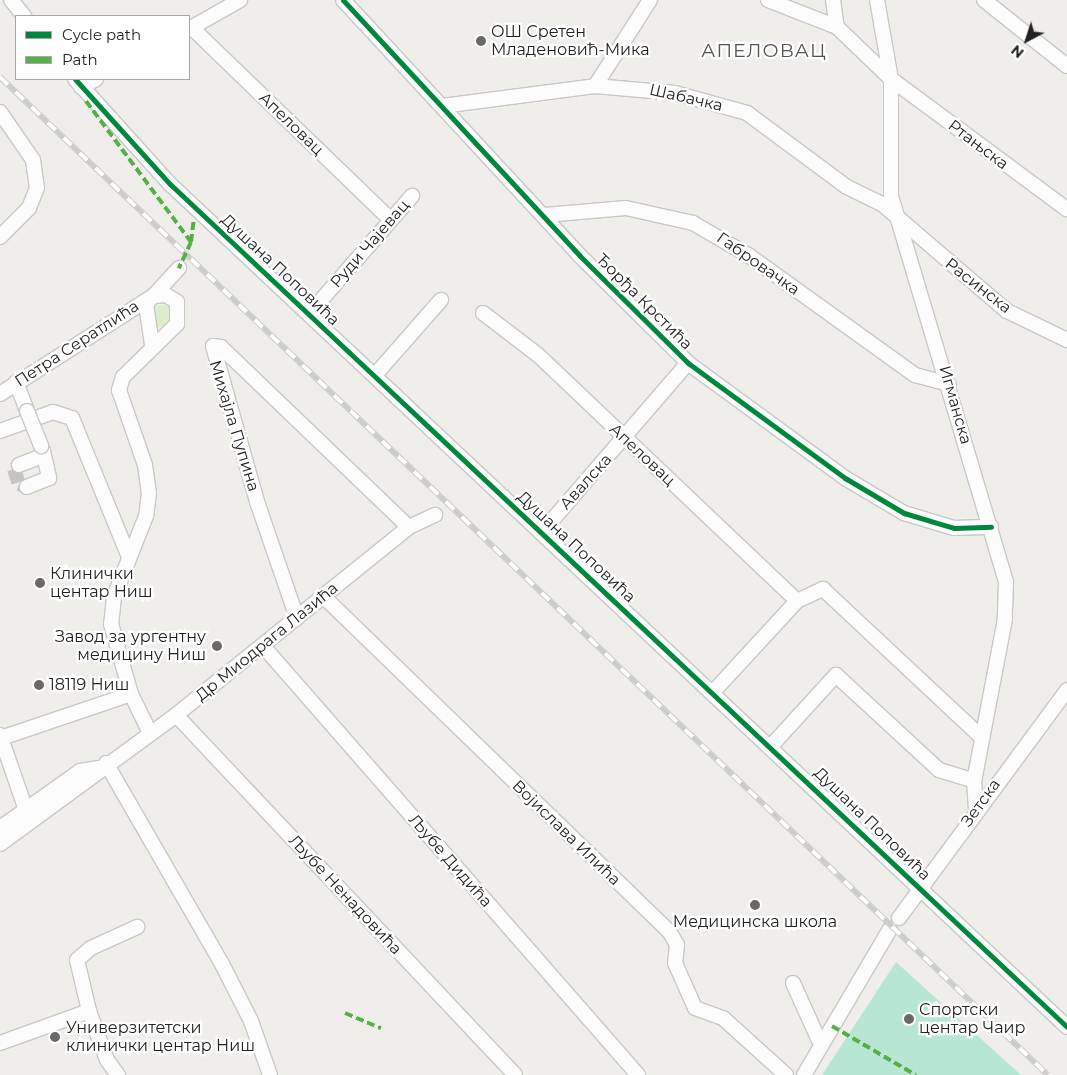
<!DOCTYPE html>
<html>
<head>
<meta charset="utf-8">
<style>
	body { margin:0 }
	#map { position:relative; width:1067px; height:1075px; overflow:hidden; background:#f0eeeb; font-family:Montserrat,sans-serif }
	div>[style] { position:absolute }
	.grass>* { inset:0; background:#ddeccb }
	.round { border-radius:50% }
	.pitch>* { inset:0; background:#b7e6d2 }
	.minor-tunnel>* { height:14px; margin-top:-7px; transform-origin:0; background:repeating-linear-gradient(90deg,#c7c5c3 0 14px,transparent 0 21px) }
	.roads { filter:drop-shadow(1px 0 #c9c8c7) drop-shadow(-1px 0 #c9c8c7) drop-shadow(0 1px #c9c8c7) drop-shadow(0 -1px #c9c8c7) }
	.minor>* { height:14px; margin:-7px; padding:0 7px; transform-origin:7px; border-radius:7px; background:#fdfcfc }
	.rail>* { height:5.5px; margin-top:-2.75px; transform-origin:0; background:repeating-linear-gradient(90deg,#fff 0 11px,#ccc 0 22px); box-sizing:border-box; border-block:1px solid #ccc }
	.bridges { filter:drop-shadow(1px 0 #c9c8c7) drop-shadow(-1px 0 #c9c8c7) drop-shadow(0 1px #c9c8c7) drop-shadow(0 -1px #c9c8c7) }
	.minor-bridge>* { height:14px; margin:-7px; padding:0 7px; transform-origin:7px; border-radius:7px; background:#fdfcfc }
	.quiet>* { height:4px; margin-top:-2px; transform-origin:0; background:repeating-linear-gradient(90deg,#55b145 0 8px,transparent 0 12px) }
	.cycleway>* { height:5px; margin:-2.5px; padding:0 2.5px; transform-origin:2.5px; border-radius:2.5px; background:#00873e }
	.dots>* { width:14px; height:14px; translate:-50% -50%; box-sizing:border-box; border:2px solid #fff; border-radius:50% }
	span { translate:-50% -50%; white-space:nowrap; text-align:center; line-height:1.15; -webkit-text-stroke:4.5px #fff; paint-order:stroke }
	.poi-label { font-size:16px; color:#222 }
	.left { translate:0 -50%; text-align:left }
	.right { translate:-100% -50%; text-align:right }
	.street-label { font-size:16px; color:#222 }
	.quarter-label { font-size:19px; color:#555; letter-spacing:1px }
	.legend { position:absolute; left:15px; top:15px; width:175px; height:65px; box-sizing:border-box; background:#fff; border:1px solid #a7a7a7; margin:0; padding:6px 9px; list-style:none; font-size:15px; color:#222 }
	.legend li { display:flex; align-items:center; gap:10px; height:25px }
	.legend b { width:25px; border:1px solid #a7a7a7 }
	.north { position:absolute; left:1002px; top:15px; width:50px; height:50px; -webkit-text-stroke:4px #fff; paint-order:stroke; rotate:220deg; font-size:14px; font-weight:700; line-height:20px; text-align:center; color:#222 }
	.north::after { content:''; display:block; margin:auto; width:18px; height:22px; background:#222; clip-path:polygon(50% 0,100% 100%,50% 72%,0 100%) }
</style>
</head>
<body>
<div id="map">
	<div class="grass">
		<div class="round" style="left:151px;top:305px;width:22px;height:22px"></div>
	</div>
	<div class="pitch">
		<div style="clip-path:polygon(896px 962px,1021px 1075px,822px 1075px)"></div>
	</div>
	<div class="minor-tunnel">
		<div style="left:19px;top:465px;width:6px;rotate:141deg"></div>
		<div style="left:14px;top:469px;width:16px;rotate:72deg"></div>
		<div style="left:19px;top:484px;width:9px;rotate:21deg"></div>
	</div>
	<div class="roads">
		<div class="minor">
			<div style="left:11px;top:0;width:21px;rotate:51deg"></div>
			<div style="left:343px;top:0;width:349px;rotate:47.2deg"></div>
			<div style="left:580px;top:256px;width:152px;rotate:44.7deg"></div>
			<div style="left:688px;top:363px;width:195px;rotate:36.2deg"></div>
			<div style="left:845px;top:478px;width:69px;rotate:30.7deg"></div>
			<div style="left:904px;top:513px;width:52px;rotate:16.7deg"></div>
			<div style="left:954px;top:528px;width:37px;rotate:-2deg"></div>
			<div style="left:768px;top:0;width:74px;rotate:21.4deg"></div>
			<div style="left:837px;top:27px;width:75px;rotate:43.9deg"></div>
			<div style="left:891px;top:79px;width:219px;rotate:36.5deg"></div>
			<div style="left:833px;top:0;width:27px;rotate:82deg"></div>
			<div style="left:877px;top:0;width:80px;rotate:80deg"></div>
			<div style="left:891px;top:79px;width:117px;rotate:90deg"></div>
			<div style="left:891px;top:196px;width:403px;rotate:73.4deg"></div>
			<div style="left:1006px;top:582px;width:37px;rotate:92deg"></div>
			<div style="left:1005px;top:619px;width:165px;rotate:100.8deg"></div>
			<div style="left:974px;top:781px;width:30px;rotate:86deg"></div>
			<div style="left:984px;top:0;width:106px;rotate:38.5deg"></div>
			<div style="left:191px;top:27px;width:278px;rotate:44deg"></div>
			<div style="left:189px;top:29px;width:59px;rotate:-29.6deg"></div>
			<div style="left:75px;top:79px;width:142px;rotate:47.9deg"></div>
			<div style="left:170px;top:184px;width:1231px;rotate:43.22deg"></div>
			<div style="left:595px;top:86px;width:102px;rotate:-57.4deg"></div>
			<div style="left:81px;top:87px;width:17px;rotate:-28deg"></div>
			<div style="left:442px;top:106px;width:154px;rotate:-7.4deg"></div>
			<div style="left:595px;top:86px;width:80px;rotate:5deg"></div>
			<div style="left:675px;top:93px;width:75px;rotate:15.5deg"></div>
			<div style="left:747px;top:113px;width:124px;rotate:36.5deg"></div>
			<div style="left:847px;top:187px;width:39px;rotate:26deg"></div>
			<div style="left:882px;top:204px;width:165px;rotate:40.6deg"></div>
			<div style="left:1007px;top:311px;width:67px;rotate:25.8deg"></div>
			<div style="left:0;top:112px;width:58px;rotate:55.5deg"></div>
			<div style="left:33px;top:160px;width:28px;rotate:82deg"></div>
			<div style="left:37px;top:188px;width:22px;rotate:112deg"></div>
			<div style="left:29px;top:208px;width:41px;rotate:135deg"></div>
			<div style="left:545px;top:215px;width:81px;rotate:-4.9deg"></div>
			<div style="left:626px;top:208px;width:69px;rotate:12.6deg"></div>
			<div style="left:693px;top:223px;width:64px;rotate:30.2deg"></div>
			<div style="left:748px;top:255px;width:206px;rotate:35.7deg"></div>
			<div style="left:915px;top:375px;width:35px;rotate:15deg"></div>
			<div style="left:483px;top:313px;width:69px;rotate:37.4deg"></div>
			<div style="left:538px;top:355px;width:357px;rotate:43.5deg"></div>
			<div style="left:309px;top:314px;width:157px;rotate:-48.9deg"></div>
			<div style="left:152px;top:345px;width:41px;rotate:-98.3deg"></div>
			<div style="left:146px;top:304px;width:49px;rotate:-47.5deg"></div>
			<div style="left:375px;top:375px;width:100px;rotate:-48.7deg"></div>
			<div style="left:16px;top:382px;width:31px;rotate:69deg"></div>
			<div style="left:0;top:394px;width:182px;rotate:-32.6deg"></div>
			<div style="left:153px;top:296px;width:13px;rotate:-4deg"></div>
			<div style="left:166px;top:295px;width:13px;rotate:32deg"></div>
			<div style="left:177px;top:302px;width:22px;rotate:90deg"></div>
			<div style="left:177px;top:324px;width:76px;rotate:135.5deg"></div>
			<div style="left:123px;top:377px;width:14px;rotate:107deg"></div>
			<div style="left:119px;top:390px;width:79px;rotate:70.9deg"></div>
			<div style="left:145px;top:465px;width:28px;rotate:82deg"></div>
			<div style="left:149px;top:493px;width:23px;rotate:97deg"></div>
			<div style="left:146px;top:516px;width:87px;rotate:111.6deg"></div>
			<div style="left:114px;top:597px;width:27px;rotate:96deg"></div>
			<div style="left:111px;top:624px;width:73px;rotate:74.1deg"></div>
			<div style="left:131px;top:694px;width:43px;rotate:64deg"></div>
			<div style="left:0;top:431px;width:56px;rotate:-19.7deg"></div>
			<div style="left:53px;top:412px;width:20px;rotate:18deg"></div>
			<div style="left:72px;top:418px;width:150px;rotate:67.7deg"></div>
			<div style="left:19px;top:465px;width:22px;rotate:-21deg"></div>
			<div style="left:40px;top:457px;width:7px;rotate:-63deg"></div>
			<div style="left:43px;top:451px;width:28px;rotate:77deg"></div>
			<div style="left:49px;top:478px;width:24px;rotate:158deg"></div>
			<div style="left:542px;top:532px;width:223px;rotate:-49.2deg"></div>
			<div style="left:323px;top:596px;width:482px;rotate:44.1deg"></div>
			<div style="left:669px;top:931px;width:16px;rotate:60deg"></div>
			<div style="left:677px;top:945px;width:18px;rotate:96deg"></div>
			<div style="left:675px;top:963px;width:49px;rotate:66deg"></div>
			<div style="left:695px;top:1008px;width:30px;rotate:20deg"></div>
			<div style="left:723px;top:1018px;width:85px;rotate:42.1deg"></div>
			<div style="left:297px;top:618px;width:120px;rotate:-109deg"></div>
			<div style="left:258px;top:505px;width:165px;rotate:-105.8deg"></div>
			<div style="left:213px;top:346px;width:8px;rotate:7deg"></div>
			<div style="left:221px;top:347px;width:260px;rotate:43.8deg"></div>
			<div style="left:263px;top:646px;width:570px;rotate:48.84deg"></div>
			<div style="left:714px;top:691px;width:122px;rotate:-47.3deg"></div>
			<div style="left:797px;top:601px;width:29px;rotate:-25deg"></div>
			<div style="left:823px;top:589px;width:218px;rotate:43.1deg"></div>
			<div style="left:176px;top:715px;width:494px;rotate:46.7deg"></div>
			<div style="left:0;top:735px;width:79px;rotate:70.9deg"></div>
			<div style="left:1px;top:738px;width:137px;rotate:-18.7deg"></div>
			<div style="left:772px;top:745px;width:95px;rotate:-47.6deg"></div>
			<div style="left:836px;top:675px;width:140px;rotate:42.7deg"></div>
			<div style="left:939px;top:770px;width:37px;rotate:17deg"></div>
			<div style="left:106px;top:763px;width:232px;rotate:60deg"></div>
			<div style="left:222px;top:964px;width:64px;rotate:63deg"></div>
			<div style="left:251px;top:1021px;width:57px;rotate:70.6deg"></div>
			<div style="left:0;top:828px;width:98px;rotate:-35.5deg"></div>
			<div style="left:80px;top:771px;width:19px;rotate:-9deg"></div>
			<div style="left:0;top:844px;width:218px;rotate:-36.2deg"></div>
			<div style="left:176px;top:715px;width:299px;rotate:-38.9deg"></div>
			<div style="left:409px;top:527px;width:29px;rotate:-25deg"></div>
			<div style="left:899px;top:918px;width:283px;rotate:-53.6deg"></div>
			<div style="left:793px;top:983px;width:68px;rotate:65.7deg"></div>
			<div style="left:89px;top:1011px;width:52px;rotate:69.8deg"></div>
			<div style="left:107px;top:1060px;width:19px;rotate:54deg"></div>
			<div style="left:0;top:1043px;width:95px;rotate:-19.8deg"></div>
			<div style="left:89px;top:1011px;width:52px;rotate:-103.2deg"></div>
			<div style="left:77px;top:960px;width:18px;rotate:-41deg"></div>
			<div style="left:91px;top:948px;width:51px;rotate:-24.5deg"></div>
			<div style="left:804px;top:1075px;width:169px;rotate:-59.5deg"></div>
		</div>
	</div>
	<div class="rail">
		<div style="left:0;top:77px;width:1447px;rotate:43.6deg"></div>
	</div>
	<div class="bridges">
		<div class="minor-bridge">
			<div style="left:27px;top:411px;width:38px;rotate:68deg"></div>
		</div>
	</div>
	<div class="quiet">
		<div style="left:86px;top:101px;width:176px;rotate:53.3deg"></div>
		<div style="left:191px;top:242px;width:29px;rotate:115deg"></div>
		<div style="left:191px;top:242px;width:23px;rotate:-83deg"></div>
		<div style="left:345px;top:1013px;width:39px;rotate:23deg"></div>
		<div style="left:832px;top:1026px;width:97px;rotate:30.3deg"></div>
	</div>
	<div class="cycleway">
		<div style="left:343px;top:0;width:349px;rotate:47.2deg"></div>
		<div style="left:580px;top:256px;width:152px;rotate:44.7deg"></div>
		<div style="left:688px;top:363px;width:195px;rotate:36.2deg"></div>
		<div style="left:845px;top:478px;width:69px;rotate:30.7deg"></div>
		<div style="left:904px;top:513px;width:52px;rotate:16.7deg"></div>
		<div style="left:954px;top:528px;width:37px;rotate:-2deg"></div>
		<div style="left:75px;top:79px;width:142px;rotate:47.9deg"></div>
		<div style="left:170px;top:184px;width:1231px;rotate:43.22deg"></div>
	</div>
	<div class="dots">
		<div style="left:481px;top:41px;background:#6a6968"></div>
		<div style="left:40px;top:583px;background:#6a6968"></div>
		<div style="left:217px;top:646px;background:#6a6968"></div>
		<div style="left:39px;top:685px;background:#6a6968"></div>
		<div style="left:755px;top:905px;background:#6a6968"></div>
		<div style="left:909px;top:1019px;background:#6a6968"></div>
		<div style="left:55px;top:1037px;background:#6a6968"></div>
	</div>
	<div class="poi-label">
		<span class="left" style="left:491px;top:41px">ОШ Сретен<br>Младеновић-Мика</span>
		<span class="left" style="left:50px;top:583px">Клинички<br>центар Ниш</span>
		<span class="right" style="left:206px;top:646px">Завод за ургентну<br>медицину Ниш</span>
		<span class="left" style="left:49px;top:685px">18119 Ниш</span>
		<span style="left:755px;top:922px">Медицинска школа</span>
		<span class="left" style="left:919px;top:1019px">Спортски<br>центар Чаир</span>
		<span class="left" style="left:66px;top:1037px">Универзитетски<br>клинички центар Ниш</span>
	</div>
	<div class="street-label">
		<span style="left:686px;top:98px;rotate:13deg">Шабачка</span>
		<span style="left:291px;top:124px;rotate:44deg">Апеловац</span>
		<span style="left:978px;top:145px;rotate:37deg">Ртањска</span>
		<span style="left:370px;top:244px;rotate:-49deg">Руди Чајевац</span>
		<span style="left:758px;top:264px;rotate:35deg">Габровачка</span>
		<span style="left:280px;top:270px;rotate:43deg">Душана Поповића</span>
		<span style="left:978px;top:286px;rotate:38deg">Расинска</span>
		<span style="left:644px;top:302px;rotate:45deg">Ђорђа Крстића</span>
		<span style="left:77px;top:344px;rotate:-33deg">Петра Сератлића</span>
		<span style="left:955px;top:405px;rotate:74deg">Игманска</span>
		<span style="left:234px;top:426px;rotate:73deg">Михајла Пупина</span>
		<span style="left:642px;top:455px;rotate:43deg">Апеловац</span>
		<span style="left:586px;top:482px;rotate:-48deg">Авалска</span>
		<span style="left:576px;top:547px;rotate:43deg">Душана Поповића</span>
		<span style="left:267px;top:642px;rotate:-39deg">Др Миодрага Лазића</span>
		<span style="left:981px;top:803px;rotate:-54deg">Зетска</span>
		<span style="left:872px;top:824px;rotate:44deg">Душана Поповића</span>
		<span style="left:566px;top:833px;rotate:44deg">Војислава Илића</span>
		<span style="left:450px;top:861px;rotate:49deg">Љубе Дидића</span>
		<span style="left:345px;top:895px;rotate:47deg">Љубе Ненадовића</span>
	</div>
	<div class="quarter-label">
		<span style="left:764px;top:51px">АПЕЛОВАЦ</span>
	</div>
	<ul class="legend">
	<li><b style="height:6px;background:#00873e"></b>Cycle path</li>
	<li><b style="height:6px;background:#55b145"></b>Path</li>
	</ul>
	<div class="north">N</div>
</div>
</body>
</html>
